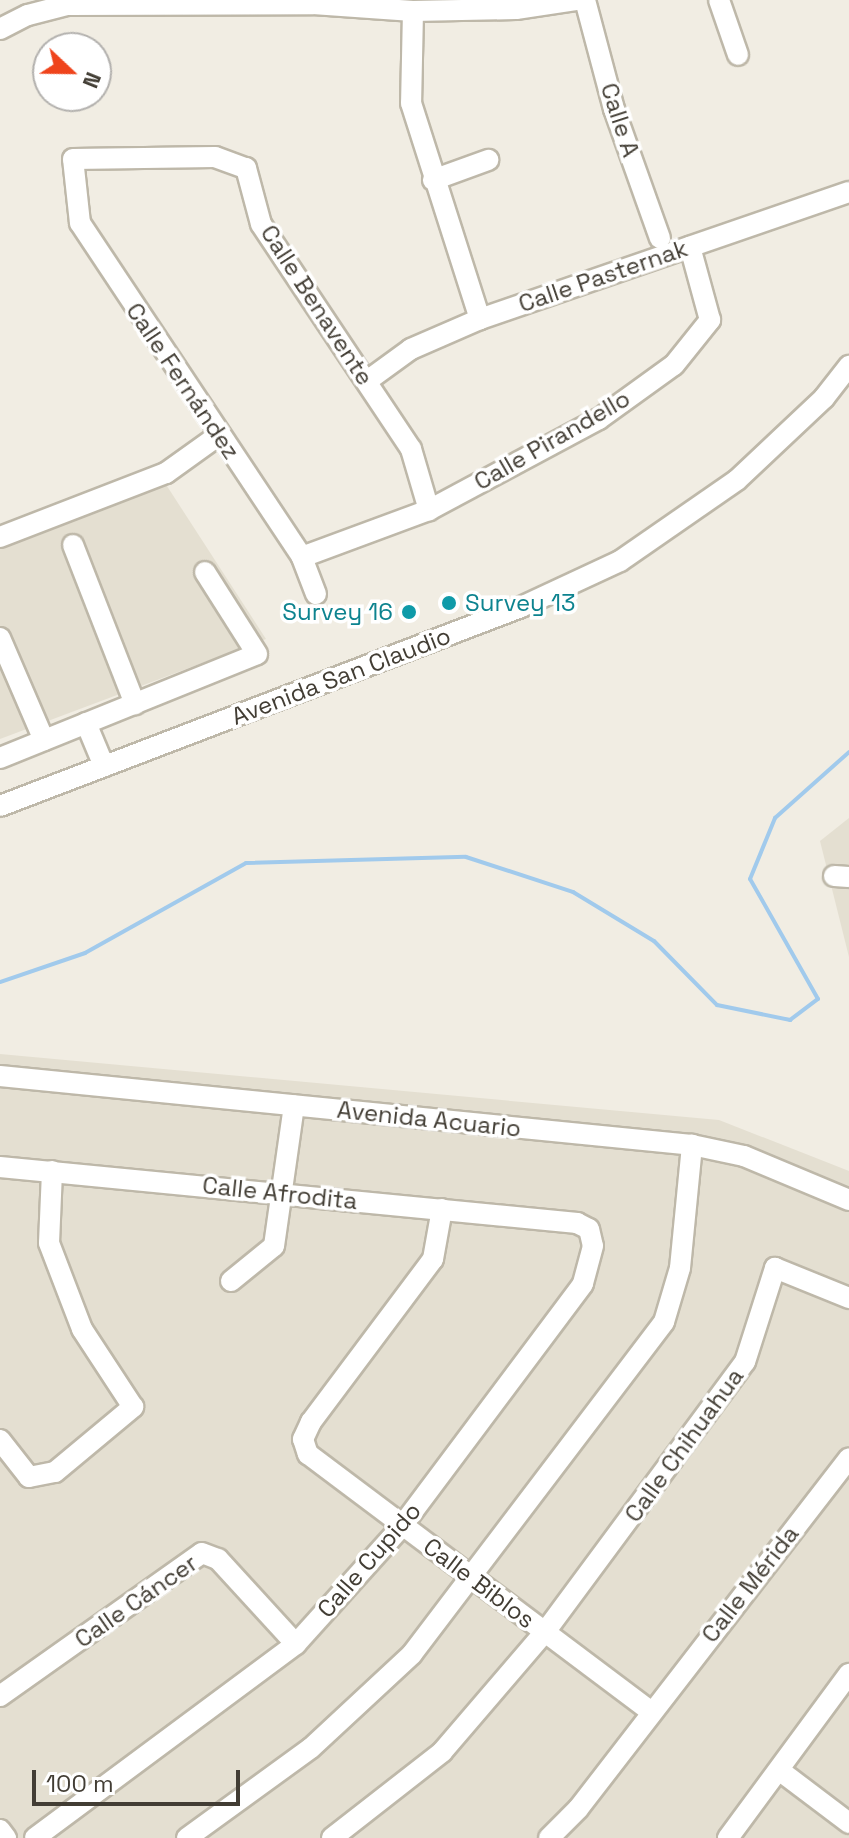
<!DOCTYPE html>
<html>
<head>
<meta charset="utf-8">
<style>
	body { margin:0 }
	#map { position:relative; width:849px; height:1838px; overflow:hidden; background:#f1ede3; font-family:"Space Grotesk",sans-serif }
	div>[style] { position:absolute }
	.residential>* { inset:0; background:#e4dfd1 }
	.stream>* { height:4px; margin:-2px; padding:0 2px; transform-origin:2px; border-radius:2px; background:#a1caec }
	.roads { filter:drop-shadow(2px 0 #beb8a9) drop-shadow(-2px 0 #beb8a9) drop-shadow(0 2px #beb8a9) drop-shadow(0 -2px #beb8a9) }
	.minor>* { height:20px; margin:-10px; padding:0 10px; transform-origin:10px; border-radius:10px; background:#fff }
	.dots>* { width:22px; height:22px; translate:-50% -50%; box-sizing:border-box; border:4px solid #fff; border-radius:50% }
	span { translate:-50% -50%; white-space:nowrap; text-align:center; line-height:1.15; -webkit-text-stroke:7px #fff; paint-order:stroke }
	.street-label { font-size:24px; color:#423d34 }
	.culture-label { font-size:24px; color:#0d838f }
	.left { translate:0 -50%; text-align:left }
	.right { translate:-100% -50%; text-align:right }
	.north { position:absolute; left:32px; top:32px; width:80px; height:80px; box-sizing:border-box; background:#fff; border:2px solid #b3b1ae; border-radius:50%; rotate:112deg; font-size:22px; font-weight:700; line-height:32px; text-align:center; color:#423d34 }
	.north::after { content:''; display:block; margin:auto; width:28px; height:36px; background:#ef441c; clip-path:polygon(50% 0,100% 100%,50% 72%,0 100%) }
	.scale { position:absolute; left:32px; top:1770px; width:208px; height:36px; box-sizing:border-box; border:4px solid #423d34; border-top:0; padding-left:10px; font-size:24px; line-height:28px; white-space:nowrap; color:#423d34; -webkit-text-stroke:6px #fff; paint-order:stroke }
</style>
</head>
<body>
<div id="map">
	<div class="residential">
		<div style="clip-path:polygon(165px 483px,266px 639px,0 739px,0 542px)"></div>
		<div style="clip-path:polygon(849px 818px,849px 957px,820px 841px)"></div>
		<div style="clip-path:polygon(0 1054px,719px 1120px,849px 1171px,849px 1838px,0 1838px)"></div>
	</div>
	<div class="stream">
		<div style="left:0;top:982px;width:90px;rotate:-18.8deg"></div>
		<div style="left:85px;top:953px;width:184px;rotate:-29.2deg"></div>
		<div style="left:246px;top:863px;width:220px;rotate:-1.6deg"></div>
		<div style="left:466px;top:857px;width:113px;rotate:18.1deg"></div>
		<div style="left:573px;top:892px;width:95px;rotate:31.2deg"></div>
		<div style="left:654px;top:941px;width:90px;rotate:45.5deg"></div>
		<div style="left:717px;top:1005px;width:75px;rotate:11.6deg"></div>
		<div style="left:790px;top:1020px;width:35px;rotate:-37deg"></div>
		<div style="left:818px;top:999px;width:138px;rotate:-119.5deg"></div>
		<div style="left:750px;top:879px;width:66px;rotate:-67.7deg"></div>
		<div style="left:775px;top:818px;width:99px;rotate:-41.7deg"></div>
	</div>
	<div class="roads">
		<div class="minor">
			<div style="left:585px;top:0;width:113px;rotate:75.1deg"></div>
			<div style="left:614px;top:109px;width:137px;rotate:70.4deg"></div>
			<div style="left:719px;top:0;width:58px;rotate:70.9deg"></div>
			<div style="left:413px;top:11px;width:92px;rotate:91.2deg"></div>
			<div style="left:411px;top:103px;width:227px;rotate:72.3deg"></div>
			<div style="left:0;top:29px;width:31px;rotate:-27deg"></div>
			<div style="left:28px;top:15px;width:40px;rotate:-14.4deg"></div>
			<div style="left:67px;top:5px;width:246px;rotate:-0.2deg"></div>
			<div style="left:313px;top:4px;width:100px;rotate:4deg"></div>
			<div style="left:413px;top:11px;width:103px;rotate:-1.1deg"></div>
			<div style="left:516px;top:9px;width:62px;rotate:-8.4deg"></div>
			<div style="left:433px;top:180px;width:59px;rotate:-20deg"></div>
			<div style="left:367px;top:381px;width:54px;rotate:-36deg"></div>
			<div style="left:411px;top:349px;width:75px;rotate:-23.5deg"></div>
			<div style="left:480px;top:319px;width:390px;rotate:-19deg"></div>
			<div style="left:0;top:537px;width:178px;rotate:-21.1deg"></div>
			<div style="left:166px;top:473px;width:65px;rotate:-35.6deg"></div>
			<div style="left:73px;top:545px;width:171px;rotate:68.7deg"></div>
			<div style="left:302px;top:557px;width:135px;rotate:-20.3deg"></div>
			<div style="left:429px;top:510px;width:193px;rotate:-28.2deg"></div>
			<div style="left:599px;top:419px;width:92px;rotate:-35.8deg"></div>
			<div style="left:674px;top:365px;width:58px;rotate:-51.3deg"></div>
			<div style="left:710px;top:320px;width:76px;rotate:-105.3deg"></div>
			<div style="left:316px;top:594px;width:40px;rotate:-111deg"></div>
			<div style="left:302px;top:557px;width:401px;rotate:-123.6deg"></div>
			<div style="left:80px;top:223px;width:64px;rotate:-96.2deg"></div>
			<div style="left:73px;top:159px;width:142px;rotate:-0.8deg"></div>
			<div style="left:215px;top:157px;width:33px;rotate:20deg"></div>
			<div style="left:246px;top:168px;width:58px;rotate:75deg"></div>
			<div style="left:261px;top:224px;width:270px;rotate:56.3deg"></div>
			<div style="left:411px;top:449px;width:64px;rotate:73.6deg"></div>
			<div style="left:0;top:638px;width:111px;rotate:66.7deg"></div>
			<div style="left:86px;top:723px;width:47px;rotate:67.3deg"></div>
			<div style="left:0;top:758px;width:277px;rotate:-22deg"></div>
			<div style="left:257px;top:654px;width:97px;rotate:-122.4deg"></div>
			<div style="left:0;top:806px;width:558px;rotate:-20.9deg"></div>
			<div style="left:521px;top:607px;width:109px;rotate:-24.9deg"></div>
			<div style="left:620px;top:561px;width:142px;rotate:-34.7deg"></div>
			<div style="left:737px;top:480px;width:120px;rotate:-43.3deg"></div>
			<div style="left:824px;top:398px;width:41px;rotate:-52deg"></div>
			<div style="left:834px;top:876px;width:15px;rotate:4deg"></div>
			<div style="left:0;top:1076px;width:695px;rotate:5.69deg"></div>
			<div style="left:692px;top:1145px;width:53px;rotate:11.9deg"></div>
			<div style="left:744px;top:1156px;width:114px;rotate:22.7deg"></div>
			<div style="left:0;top:1167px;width:580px;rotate:5.54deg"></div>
			<div style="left:577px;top:1223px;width:13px;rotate:27deg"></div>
			<div style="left:589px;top:1229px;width:17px;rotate:77deg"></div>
			<div style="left:593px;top:1246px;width:39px;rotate:105deg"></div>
			<div style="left:583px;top:1284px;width:301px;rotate:126.8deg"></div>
			<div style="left:403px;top:1525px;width:160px;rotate:132deg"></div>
			<div style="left:296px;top:1644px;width:325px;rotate:143.4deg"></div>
			<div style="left:442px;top:1209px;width:51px;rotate:100.2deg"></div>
			<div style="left:433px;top:1259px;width:204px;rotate:126.8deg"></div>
			<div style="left:311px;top:1422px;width:19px;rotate:115deg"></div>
			<div style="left:303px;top:1439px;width:16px;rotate:72deg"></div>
			<div style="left:308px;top:1454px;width:430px;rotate:36.9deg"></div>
			<div style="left:231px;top:1281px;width:55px;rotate:-39.1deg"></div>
			<div style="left:274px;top:1246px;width:142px;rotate:-81.9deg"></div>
			<div style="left:0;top:1440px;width:47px;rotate:51.9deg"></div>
			<div style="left:29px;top:1477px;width:26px;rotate:-11deg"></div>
			<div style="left:55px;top:1472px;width:102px;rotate:-39.8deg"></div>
			<div style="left:133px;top:1407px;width:93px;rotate:-123.2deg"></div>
			<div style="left:82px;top:1329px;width:92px;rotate:-111deg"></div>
			<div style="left:49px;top:1243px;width:72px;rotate:-87.6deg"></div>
			<div style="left:0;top:1696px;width:247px;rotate:-35.3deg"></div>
			<div style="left:202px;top:1553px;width:17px;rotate:21deg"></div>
			<div style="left:218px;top:1559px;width:115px;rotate:47.5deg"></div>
			<div style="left:779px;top:1770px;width:88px;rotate:37.1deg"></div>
			<div style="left:0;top:1830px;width:10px;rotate:53deg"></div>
			<div style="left:187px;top:1838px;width:153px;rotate:-36deg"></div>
			<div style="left:311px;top:1748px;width:138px;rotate:-42.9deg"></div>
			<div style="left:412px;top:1654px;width:417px;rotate:-52.8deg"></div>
			<div style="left:664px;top:1322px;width:56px;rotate:-73.5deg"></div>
			<div style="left:680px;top:1268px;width:124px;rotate:-84.4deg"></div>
			<div style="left:332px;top:1838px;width:140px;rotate:-38deg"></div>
			<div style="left:442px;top:1752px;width:158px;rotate:-49.4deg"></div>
			<div style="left:545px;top:1632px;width:336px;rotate:-53.5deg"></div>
			<div style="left:745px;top:1362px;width:99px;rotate:-72.3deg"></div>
			<div style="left:775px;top:1268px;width:80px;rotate:22.1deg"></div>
			<div style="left:549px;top:1838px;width:41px;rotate:-45deg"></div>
			<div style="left:578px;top:1809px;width:443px;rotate:-52.3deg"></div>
			<div style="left:728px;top:1838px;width:204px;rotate:-53.6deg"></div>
		</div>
	</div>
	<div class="dots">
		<div style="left:449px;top:603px;background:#0f9aa8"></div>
		<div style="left:409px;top:612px;background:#0f9aa8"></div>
	</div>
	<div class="street-label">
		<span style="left:620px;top:120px;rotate:72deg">Calle A</span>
		<span style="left:603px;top:276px;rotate:-19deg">Calle Pasternak</span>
		<span style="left:317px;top:305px;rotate:57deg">Calle Benavente</span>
		<span style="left:183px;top:381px;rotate:56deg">Calle Fernández</span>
		<span style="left:552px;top:440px;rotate:-30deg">Calle Pirandello</span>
		<span style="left:341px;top:676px;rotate:-21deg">Avenida San Claudio</span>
		<span style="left:429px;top:1119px;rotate:6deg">Avenida Acuario</span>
		<span style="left:280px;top:1193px;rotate:6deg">Calle Afrodita</span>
		<span style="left:684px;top:1445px;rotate:-54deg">Calle Chihuahua</span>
		<span style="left:369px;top:1560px;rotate:-49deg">Calle Cupido</span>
		<span style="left:479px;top:1583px;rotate:37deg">Calle Biblos</span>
		<span style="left:750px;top:1584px;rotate:-52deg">Calle Mérida</span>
		<span style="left:136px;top:1601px;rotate:-35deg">Calle Cáncer</span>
	</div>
	<div class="culture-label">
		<span class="left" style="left:465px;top:603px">Survey 13</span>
		<span class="right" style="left:393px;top:612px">Survey 16</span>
	</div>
	<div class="north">N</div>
	<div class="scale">100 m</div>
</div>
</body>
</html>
